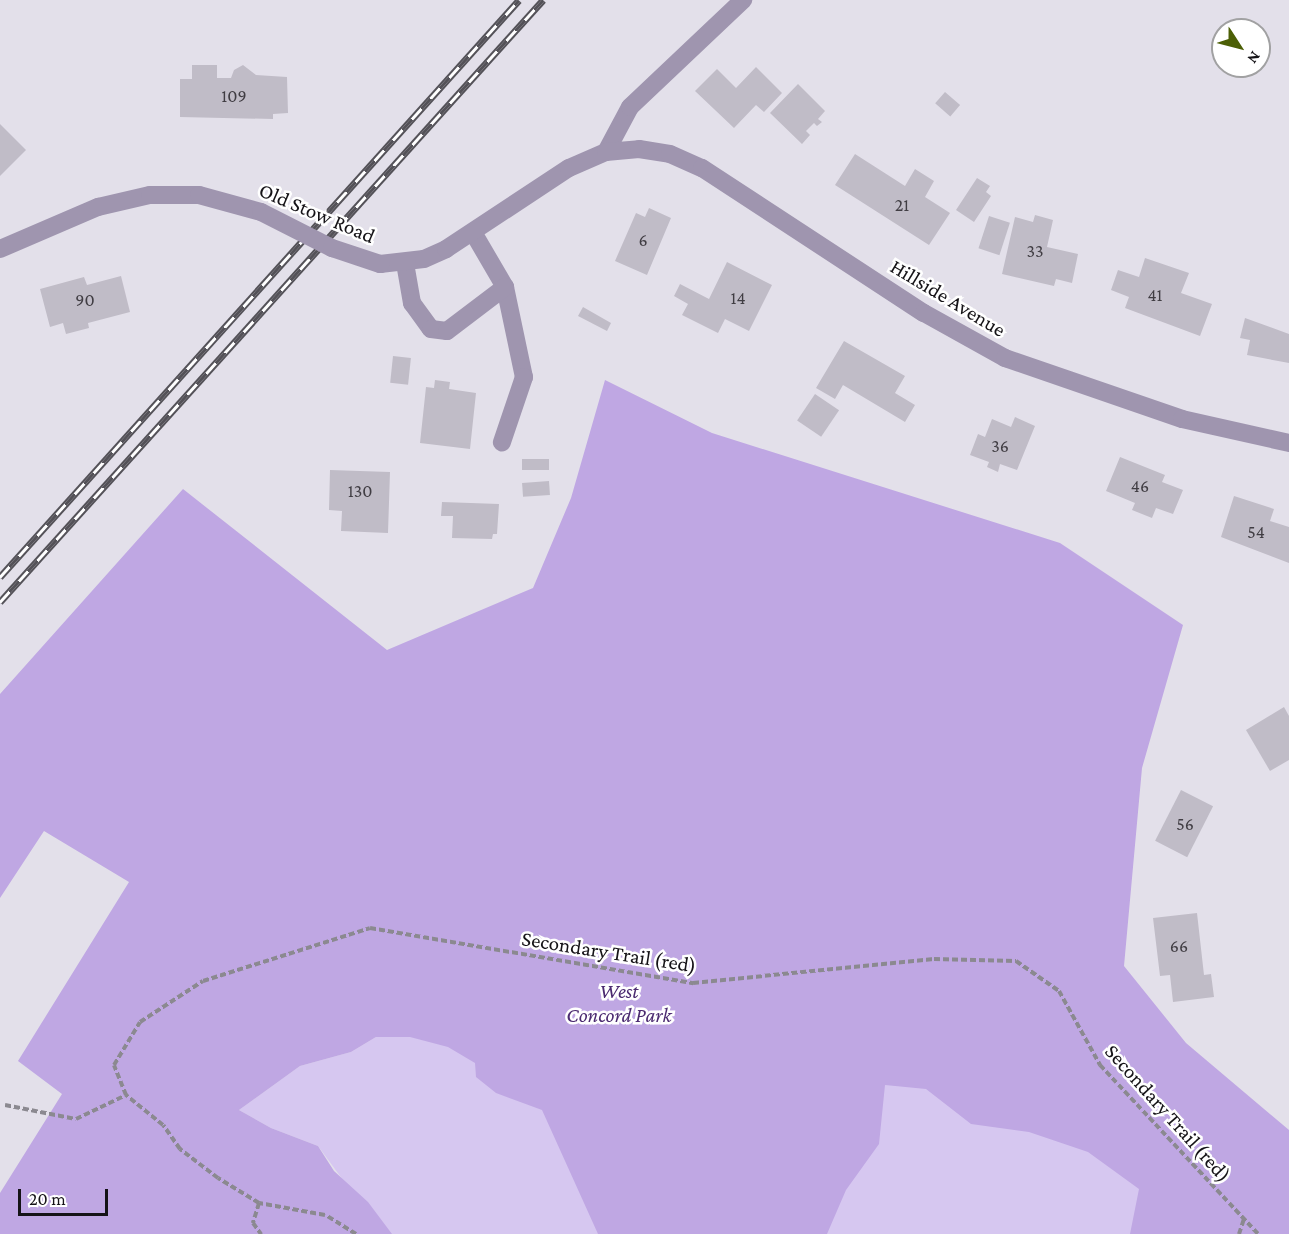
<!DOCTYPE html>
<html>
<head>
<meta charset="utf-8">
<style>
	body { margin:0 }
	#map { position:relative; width:1289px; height:1234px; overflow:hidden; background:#e3e0ea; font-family:"Crimson Pro",serif }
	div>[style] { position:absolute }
	.green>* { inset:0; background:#d6c7f0 }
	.forest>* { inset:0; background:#bfa7e3 }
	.building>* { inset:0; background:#c0bcc7; transform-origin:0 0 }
	.path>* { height:4px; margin-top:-2px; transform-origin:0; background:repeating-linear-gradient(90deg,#8b8990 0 6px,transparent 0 9px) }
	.minor>* { height:18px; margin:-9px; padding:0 9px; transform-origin:9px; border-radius:9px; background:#9f95af }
	.rail>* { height:7px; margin-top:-3.5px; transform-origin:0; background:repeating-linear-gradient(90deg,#fff 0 14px,#545258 0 28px); box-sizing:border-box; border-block:2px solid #545258 }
	.minor-bridge>* { height:18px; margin:-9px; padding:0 9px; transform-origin:9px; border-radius:9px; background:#9f95af }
	span { translate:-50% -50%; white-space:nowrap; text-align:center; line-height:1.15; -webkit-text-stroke:5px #fff; paint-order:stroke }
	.number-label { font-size:18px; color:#403d43 }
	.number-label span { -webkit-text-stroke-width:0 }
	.street-label { font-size:21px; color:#151317 }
	.park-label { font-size:21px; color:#4b2a70; font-style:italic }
	.north { position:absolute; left:1211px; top:18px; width:60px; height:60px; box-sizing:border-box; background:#fff; border:2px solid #a1a1a2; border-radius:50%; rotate:126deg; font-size:16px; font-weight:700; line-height:24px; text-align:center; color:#151317 }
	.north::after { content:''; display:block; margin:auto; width:21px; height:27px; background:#4c5f06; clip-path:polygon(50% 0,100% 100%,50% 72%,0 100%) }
	.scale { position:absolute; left:18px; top:1189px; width:90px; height:27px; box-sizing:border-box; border:3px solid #151317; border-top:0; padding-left:8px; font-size:18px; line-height:21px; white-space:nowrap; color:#151317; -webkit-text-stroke:4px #fff; paint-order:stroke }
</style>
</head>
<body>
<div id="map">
	<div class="green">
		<div style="clip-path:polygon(450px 624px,1289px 1234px,0 1234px,0 1193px,343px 1180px,318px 1146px,271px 1128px,239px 1110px,300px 1066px,351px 1052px,376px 1037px)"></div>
	</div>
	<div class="forest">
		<div style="clip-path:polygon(605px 380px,712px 433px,1060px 543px,1183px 625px,1142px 768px,1124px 966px,1186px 1043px,1289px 1130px,1289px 1234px,1130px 1234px,1139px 1189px,1088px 1152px,1029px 1132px,971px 1124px,926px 1089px,885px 1085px,879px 1144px,846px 1190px,827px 1234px,598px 1234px,542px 1110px,496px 1093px,476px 1077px,475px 1063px,448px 1047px,410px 1037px,376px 1037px,351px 1052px,300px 1066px,239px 1110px,271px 1128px,318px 1146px,334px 1171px,368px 1202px,392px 1234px,0 1234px,0 1193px,62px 1094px,18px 1061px,129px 882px,44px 831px,0 898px,0 694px,183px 489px,387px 650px,533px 588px,571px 498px)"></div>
	</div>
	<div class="building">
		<div style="clip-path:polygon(192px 65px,217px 65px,217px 78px,231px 78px,234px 70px,243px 65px,256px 75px,287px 77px,288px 113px,273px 114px,273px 119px,180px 117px,180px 79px,192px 79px)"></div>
		<div style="clip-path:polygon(756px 67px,782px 93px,764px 112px,756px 105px,734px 128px,695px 91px,717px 69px,736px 88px)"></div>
		<div style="clip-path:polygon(798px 84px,825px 111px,818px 119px,822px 122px,817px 126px,814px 123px,806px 131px,810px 135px,802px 144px,770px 113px)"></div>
		<div style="left:945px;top:92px;width:20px;height:15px;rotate:41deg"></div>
		<div style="clip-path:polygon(0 124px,26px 150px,0 176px)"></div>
		<div style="clip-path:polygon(855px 154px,905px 186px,915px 169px,934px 181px,925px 197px,950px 213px,929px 245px,835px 185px)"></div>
		<div style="clip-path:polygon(977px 178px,990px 186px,986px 192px,991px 196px,974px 222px,956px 210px)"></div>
		<div style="clip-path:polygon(649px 208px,671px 218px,647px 275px,615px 261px,636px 213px,645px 217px)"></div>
		<div style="clip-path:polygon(1035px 215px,1053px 220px,1047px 247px,1078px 254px,1072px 283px,1056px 279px,1054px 286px,1002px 274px,1015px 217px,1033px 222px)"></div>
		<div style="left:989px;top:216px;width:22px;height:34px;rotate:18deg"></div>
		<div style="clip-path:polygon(1145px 258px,1189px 273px,1181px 293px,1212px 304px,1200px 336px,1125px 308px,1129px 297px,1111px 290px,1118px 270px,1139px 277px)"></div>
		<div style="clip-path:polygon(727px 262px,772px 285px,749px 331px,725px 319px,718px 333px,682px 315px,688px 304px,674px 296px,680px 284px,709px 299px)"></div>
		<div style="clip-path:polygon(121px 276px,130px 312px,88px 323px,89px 328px,66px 334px,63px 323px,50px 327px,40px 289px,84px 277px,87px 285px)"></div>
		<div style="clip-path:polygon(583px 307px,611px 323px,607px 331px,578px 316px)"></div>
		<div style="clip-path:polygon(1245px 318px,1289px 334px,1289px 363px,1247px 355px,1250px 340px,1240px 338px)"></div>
		<div style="clip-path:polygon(844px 341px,905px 376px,895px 393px,915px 405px,905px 422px,843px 385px,835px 399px,816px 388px)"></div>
		<div style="left:393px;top:356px;width:18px;height:27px;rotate:6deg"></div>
		<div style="clip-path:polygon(435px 380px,450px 382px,449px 389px,476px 393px,470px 449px,420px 443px,426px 387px,434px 388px)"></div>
		<div style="left:815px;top:394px;width:29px;height:32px;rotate:34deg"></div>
		<div style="clip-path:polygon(1015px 417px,1035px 426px,1017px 470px,1000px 464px,998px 472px,987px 467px,989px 462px,970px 455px,978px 434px,985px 437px,992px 419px,1011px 427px)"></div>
		<div style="clip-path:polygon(1120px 457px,1165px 475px,1162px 482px,1183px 490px,1173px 514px,1156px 508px,1152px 518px,1132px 510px,1135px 503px,1106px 491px)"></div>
		<div style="left:549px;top:459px;width:11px;height:27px;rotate:90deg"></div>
		<div style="clip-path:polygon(330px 470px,390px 472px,388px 533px,341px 531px,342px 511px,329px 510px)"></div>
		<div style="left:549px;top:481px;width:14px;height:27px;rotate:86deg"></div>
		<div style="clip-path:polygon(1234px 496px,1274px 509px,1270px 521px,1289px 527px,1289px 563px,1221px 537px)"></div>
		<div style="clip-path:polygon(442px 502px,499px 504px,497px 534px,493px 534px,492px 539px,452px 538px,453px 516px,441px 516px)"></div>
		<div style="clip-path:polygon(1284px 707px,1289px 716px,1289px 760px,1270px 771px,1246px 730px)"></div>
		<div style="left:1181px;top:790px;width:36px;height:57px;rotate:27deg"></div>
		<div style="clip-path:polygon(1197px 913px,1204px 975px,1211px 974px,1214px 997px,1173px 1002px,1170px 975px,1160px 976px,1153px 918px)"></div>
	</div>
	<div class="path">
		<div style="left:5px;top:1105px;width:72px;rotate:11.2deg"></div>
		<div style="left:76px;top:1119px;width:55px;rotate:-25.6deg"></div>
		<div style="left:259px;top:1203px;width:21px;rotate:107deg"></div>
		<div style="left:253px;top:1223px;width:14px;rotate:54deg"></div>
		<div style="left:356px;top:1234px;width:36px;rotate:-148deg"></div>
		<div style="left:325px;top:1215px;width:67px;rotate:-169.7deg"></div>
		<div style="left:259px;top:1203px;width:48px;rotate:-148.6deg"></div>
		<div style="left:218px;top:1178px;width:48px;rotate:-142.7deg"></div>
		<div style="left:180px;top:1149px;width:29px;rotate:-125deg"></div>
		<div style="left:163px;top:1125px;width:48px;rotate:-141deg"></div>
		<div style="left:126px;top:1095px;width:32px;rotate:-112deg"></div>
		<div style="left:114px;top:1065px;width:50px;rotate:-58.8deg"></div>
		<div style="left:140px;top:1022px;width:75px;rotate:-33.1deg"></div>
		<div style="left:203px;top:981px;width:175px;rotate:-17.6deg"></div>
		<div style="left:370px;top:928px;width:328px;rotate:9.7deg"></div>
		<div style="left:693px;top:983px;width:242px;rotate:-5.7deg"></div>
		<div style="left:934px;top:959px;width:82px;rotate:1.4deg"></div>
		<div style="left:1016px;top:961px;width:52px;rotate:34.9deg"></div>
		<div style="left:1059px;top:991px;width:85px;rotate:61deg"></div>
		<div style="left:1100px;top:1065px;width:231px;rotate:46.9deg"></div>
		<div style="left:1239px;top:1234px;width:16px;rotate:-72deg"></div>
	</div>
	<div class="minor">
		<div style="left:606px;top:152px;width:51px;rotate:-61.9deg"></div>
		<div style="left:630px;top:107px;width:156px;rotate:-43.4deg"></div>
		<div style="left:474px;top:234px;width:61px;rotate:59.7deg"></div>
		<div style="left:505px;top:287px;width:92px;rotate:78.1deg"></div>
		<div style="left:524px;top:377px;width:69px;rotate:108.7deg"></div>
		<div style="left:0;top:249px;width:107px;rotate:-23.2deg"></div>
		<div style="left:98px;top:207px;width:53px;rotate:-13deg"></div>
		<div style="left:150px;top:195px;width:49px"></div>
		<div style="left:199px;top:195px;width:64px;rotate:15.3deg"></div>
		<div style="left:405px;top:263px;width:41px;rotate:80.1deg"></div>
		<div style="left:412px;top:303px;width:32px;rotate:54deg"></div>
		<div style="left:431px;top:329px;width:16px;rotate:7deg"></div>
		<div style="left:447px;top:331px;width:73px;rotate:-37.2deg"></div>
		<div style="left:380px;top:264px;width:44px;rotate:-6.5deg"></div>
		<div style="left:424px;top:259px;width:24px;rotate:-24deg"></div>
		<div style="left:446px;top:249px;width:147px;rotate:-33.4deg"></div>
		<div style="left:569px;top:168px;width:40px;rotate:-23.4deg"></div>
		<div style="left:606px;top:152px;width:33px;rotate:-5deg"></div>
		<div style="left:639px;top:149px;width:31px;rotate:9deg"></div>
		<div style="left:670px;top:154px;width:35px;rotate:24deg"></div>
		<div style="left:702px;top:168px;width:265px;rotate:33.2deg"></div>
		<div style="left:924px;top:313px;width:93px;rotate:29.1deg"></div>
		<div style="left:1005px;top:358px;width:187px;rotate:19deg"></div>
		<div style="left:1182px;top:419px;width:110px;rotate:12.6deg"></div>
	</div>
	<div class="rail">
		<div style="left:0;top:577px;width:776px;rotate:-48.03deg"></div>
		<div style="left:0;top:602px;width:811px;rotate:-47.95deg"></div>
	</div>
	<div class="minor-bridge">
		<div style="left:261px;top:212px;width:80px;rotate:26.9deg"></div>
		<div style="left:332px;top:248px;width:51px;rotate:18.4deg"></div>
	</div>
	<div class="number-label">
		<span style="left:234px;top:96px">109</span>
		<span style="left:902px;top:205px">21</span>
		<span style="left:643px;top:240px">6</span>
		<span style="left:1035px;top:251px">33</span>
		<span style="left:1155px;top:295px">41</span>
		<span style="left:738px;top:298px">14</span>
		<span style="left:85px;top:300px">90</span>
		<span style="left:1000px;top:446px">36</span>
		<span style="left:1140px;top:486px">46</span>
		<span style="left:360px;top:491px">130</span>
		<span style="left:1256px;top:532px">54</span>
		<span style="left:1185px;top:824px">56</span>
		<span style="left:1179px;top:946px">66</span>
	</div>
	<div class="street-label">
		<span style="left:317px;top:213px;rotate:23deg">Old Stow Road</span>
		<span style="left:948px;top:298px;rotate:31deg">Hillside Avenue</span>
		<span style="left:609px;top:952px;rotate:9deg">Secondary Trail (red)</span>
		<span style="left:1168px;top:1113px;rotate:48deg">Secondary Trail (red)</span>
	</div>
	<div class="park-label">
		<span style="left:619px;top:1003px">West<br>Concord Park</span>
	</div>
	<div class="north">N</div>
	<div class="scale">20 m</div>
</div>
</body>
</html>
